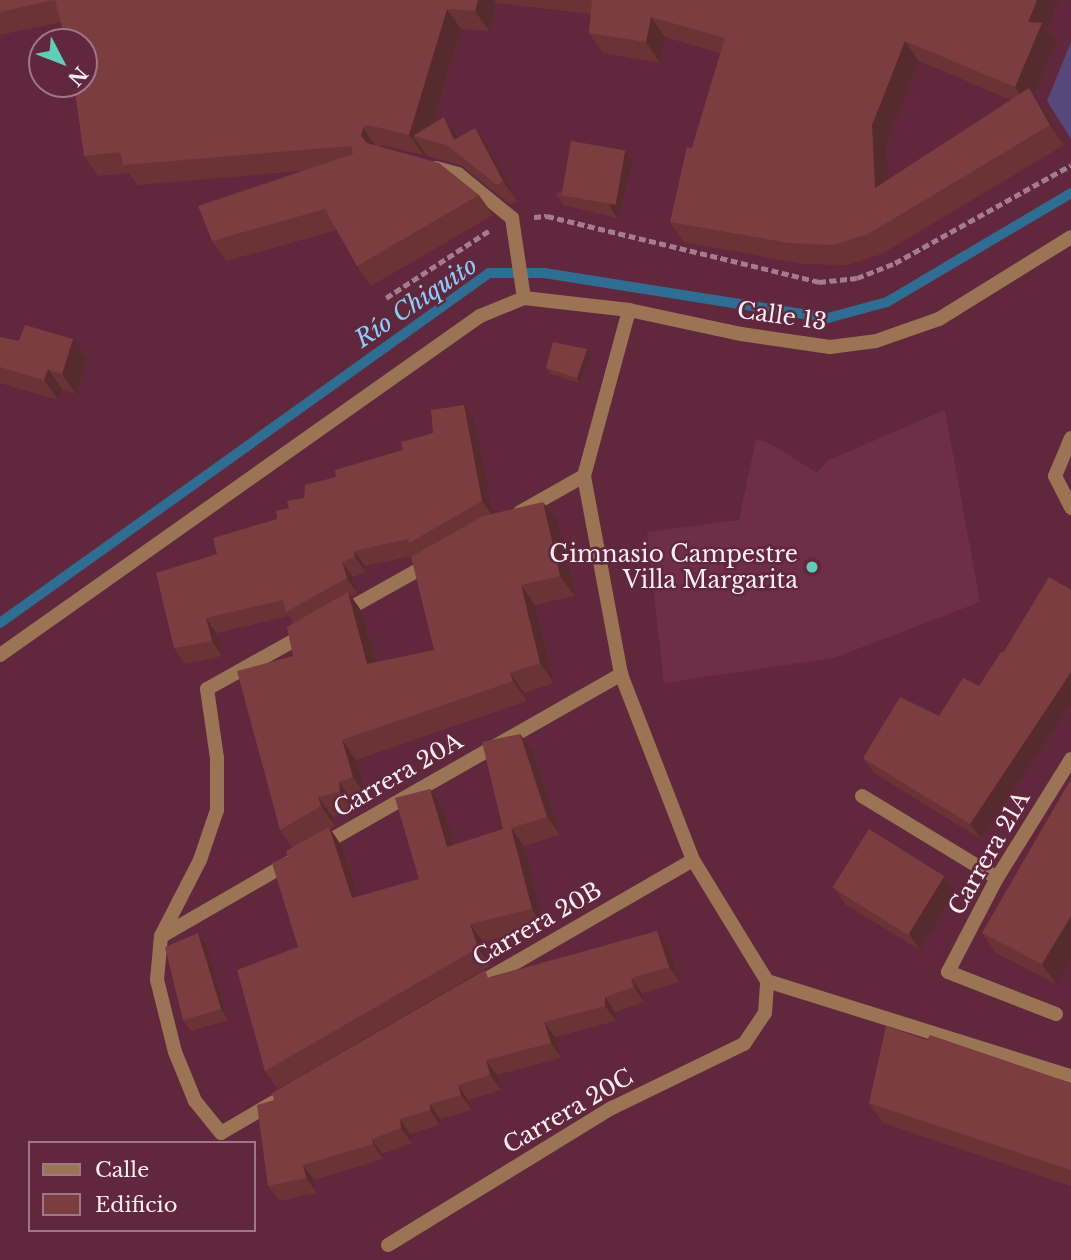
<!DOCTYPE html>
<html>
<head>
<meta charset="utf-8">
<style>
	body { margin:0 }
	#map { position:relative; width:1071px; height:1260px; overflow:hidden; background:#60273d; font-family:"Libre Baskerville",serif }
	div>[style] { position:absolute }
	.built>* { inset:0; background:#6f2e47 }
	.green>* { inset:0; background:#584779 }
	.stream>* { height:10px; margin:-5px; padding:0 5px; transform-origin:5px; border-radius:5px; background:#2f6d92 }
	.path>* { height:4.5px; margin-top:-2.25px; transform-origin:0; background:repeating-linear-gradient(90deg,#a47c8b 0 7px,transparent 0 10.5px) }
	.minor>* { height:14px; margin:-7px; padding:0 7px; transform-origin:7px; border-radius:7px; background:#9b7456 }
	.wall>* { inset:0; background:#6a3437 }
	.shaded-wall>* { inset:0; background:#562b2d }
	.building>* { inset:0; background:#7b3d40; transform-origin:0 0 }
	.dots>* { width:19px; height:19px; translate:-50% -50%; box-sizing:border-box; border:4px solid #60273d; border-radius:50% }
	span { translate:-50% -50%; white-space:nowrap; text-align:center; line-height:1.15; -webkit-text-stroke:5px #60273d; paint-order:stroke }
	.street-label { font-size:23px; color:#feeef3 }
	.poi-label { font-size:23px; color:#feeef3 }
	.right { translate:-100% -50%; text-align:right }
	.water-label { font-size:24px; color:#8acefa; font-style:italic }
	.legend { position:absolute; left:28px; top:1141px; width:228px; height:91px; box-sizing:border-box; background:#60273d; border:2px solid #9f7786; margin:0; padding:9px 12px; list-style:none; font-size:21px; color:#feeef3 }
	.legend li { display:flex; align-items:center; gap:14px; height:35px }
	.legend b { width:35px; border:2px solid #9f7786 }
	.north { position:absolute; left:28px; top:28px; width:70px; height:70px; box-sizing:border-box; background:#60273d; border:2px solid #9f7786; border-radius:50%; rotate:132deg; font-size:19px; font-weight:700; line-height:28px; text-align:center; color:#feeef3 }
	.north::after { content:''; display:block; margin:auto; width:24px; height:32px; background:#5eceb8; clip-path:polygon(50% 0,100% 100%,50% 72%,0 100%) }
</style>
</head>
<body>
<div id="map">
	<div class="built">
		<div style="clip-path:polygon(945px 410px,980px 602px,834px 658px,664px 683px,647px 532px,739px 520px,756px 439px,771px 444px,817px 473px,827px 461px)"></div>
	</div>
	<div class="green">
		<div style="clip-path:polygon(1071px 42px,1071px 139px,1047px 101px)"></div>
	</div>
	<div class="stream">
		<div style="left:0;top:623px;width:601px;rotate:-35.59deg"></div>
		<div style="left:489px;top:273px;width:55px"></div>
		<div style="left:544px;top:273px;width:288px;rotate:9deg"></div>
		<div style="left:828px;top:318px;width:61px;rotate:-15.2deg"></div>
		<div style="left:887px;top:302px;width:214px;rotate:-30.6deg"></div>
	</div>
	<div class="path">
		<div style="left:534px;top:217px;width:13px;rotate:-4deg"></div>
		<div style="left:547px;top:216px;width:280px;rotate:13.6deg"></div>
		<div style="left:819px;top:282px;width:38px;rotate:-6deg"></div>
		<div style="left:857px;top:278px;width:41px;rotate:-21.5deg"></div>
		<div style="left:895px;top:263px;width:201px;rotate:-29.1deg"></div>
		<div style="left:386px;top:298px;width:124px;rotate:-33.2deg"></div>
	</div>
	<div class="minor">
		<div style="left:436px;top:168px;width:23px;rotate:15deg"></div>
		<div style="left:458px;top:174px;width:70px;rotate:39.2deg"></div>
		<div style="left:512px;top:218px;width:81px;rotate:81.5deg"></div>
		<div style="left:1071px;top:438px;width:41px;rotate:112.8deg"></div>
		<div style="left:1055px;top:476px;width:36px;rotate:63deg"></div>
		<div style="left:520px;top:512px;width:73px;rotate:-29.4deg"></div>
		<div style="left:343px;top:612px;width:98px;rotate:-29.2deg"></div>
		<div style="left:0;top:655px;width:588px;rotate:-35.23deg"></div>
		<div style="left:480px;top:316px;width:48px;rotate:-22.2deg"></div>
		<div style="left:524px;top:298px;width:106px;rotate:6.5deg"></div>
		<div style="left:629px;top:310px;width:115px;rotate:12.1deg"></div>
		<div style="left:741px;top:334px;width:90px;rotate:8.3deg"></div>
		<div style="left:830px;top:347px;width:46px;rotate:-7.4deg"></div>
		<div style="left:876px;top:341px;width:67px;rotate:-19.2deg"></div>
		<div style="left:939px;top:319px;width:155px;rotate:-31.8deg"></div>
		<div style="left:862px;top:796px;width:158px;rotate:31.3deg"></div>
		<div style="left:320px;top:846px;width:347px;rotate:-29.7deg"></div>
		<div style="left:162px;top:936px;width:148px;rotate:-30deg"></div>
		<div style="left:767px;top:981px;width:318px;rotate:17.4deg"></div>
		<div style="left:473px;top:987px;width:254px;rotate:-30deg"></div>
		<div style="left:1056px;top:1014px;width:116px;rotate:-158.7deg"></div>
		<div style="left:948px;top:972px;width:106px;rotate:-62.5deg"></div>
		<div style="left:997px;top:878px;width:140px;rotate:-58.1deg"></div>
		<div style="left:274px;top:1102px;width:61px;rotate:149.7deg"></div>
		<div style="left:221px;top:1133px;width:41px;rotate:-129.1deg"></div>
		<div style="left:195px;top:1101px;width:53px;rotate:-112.2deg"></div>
		<div style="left:175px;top:1052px;width:74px;rotate:-104deg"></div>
		<div style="left:157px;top:980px;width:44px;rotate:-84.8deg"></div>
		<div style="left:161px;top:936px;width:85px;rotate:-62.8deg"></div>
		<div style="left:200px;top:860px;width:53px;rotate:-71.2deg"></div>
		<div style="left:217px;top:810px;width:52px;rotate:-90deg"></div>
		<div style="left:217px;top:758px;width:70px;rotate:-98.2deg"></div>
		<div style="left:207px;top:689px;width:115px;rotate:-29.2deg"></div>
		<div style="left:388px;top:1245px;width:263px;rotate:-31.5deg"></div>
		<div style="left:612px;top:1108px;width:147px;rotate:-25.9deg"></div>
		<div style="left:744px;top:1044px;width:37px;rotate:-56deg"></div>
		<div style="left:765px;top:1013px;width:32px;rotate:-86deg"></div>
		<div style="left:767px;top:981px;width:142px;rotate:-121.4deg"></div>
		<div style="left:693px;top:860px;width:199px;rotate:-111.2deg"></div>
		<div style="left:621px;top:674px;width:201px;rotate:-100.6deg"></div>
		<div style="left:584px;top:476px;width:172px;rotate:-74.8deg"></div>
	</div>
	<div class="wall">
		<div style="clip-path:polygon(evenodd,0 0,1059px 0,1047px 30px,1056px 43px,1034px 95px,1043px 108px,1064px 145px,882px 254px,847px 265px,803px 264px,684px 242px,670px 222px,720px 53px,665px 37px,660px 63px,603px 53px,589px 33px,591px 14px,496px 3px,489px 31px,461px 29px,433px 124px,458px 138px,489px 149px,517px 201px,511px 205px,461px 165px,427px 156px,424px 152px,424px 155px,382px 145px,379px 146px,479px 195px,493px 215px,371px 286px,357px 266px,337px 230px,226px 261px,212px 241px,302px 171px,137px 185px,129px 173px,98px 176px,84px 156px,84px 84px,61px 22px,0 35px,0 0,919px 61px,1011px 100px,888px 180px,886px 145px,919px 61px)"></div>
		<div style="clip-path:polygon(625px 151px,633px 162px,617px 218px,563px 205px,556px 194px)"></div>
		<div style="clip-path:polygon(0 337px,19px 341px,73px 339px,87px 359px,76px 394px,62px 389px,58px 400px,0 383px)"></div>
		<div style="clip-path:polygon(587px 349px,591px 354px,580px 383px,550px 374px,546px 368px)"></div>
		<div style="clip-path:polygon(evenodd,464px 405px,474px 420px,492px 514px,558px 522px,575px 596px,535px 605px,554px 683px,524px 693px,527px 701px,356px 760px,367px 797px,353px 802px,354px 812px,333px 817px,335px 826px,330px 829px,341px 845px,358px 897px,419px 879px,430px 789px,443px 807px,454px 845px,503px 829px,520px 734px,533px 752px,560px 835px,524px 846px,544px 927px,483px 942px,490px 966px,278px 1089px,265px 1071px,298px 947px,288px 856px,292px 847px,280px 830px,293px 656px,293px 623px,289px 616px,216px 633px,222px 656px,185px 664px,174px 648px,217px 554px,277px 519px,289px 508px,336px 477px,403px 450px,433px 433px,464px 405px,413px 556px,434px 650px,376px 662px,362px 612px,351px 596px,357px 593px,353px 577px,366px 572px,365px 566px,413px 556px)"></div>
		<div style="clip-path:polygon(1071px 590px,1071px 703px,981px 839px,874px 773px,863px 758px,939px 716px,979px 686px,1003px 653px)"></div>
		<div style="clip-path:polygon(1071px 779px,1071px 959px,1056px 984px,996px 953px,982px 933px)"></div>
		<div style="clip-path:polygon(944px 876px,955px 892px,920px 950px,846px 905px,835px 889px)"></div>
		<div style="clip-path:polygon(657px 931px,668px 946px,680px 982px,642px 993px,644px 1002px,615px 1012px,616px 1021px,555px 1037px,561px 1058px,497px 1075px,501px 1090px,468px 1100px,472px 1110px,440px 1119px,440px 1125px,410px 1134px,412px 1143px,382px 1154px,383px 1159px,314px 1180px,317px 1193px,279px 1201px,268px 1186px,274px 1100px,490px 977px)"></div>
		<div style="clip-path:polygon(206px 944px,228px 1020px,191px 1031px,183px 1020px)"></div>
		<div style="clip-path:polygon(927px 1040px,1071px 1083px,1071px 1186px,883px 1123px,869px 1103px)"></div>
	</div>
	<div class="shaded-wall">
		<div style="clip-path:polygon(478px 0,494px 0,496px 3px,489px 31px,475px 11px)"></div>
		<div style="clip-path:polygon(1037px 0,1059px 0,1047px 30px,1056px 43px,1034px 95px,1043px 108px,1064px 145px,1050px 125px,1029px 108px,1015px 87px,1028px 22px)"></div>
		<div style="clip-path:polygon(447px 9px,461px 29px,428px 140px,413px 136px,424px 152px,424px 155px,409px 135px)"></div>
		<div style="clip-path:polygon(651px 17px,665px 37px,660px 63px,646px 42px)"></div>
		<div style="clip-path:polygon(905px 41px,919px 61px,886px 145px,890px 208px,875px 188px,872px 125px)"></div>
		<div style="clip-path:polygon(444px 117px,458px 138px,454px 140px)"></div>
		<div style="clip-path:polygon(363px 128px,377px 148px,375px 156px,361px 136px)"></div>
		<div style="clip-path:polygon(475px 128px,489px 149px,517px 201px,503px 181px)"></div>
		<div style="clip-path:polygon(625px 151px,633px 162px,617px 218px,610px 207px)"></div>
		<div style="clip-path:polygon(73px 339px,87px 359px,76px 394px,62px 374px)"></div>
		<div style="clip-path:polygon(587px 349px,591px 354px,580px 383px,577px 378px)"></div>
		<div style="clip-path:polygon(48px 369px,62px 389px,58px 400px,44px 380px)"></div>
		<div style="clip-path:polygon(464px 405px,474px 420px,493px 516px,482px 501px)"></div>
		<div style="clip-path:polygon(543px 502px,558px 522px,575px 596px,560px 576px)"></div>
		<div style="clip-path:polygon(354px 551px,365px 566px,366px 572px,355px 557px)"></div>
		<div style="clip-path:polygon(342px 562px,353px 577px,357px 593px,347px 578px)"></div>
		<div style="clip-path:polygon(521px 585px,535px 605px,554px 683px,540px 663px)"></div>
		<div style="clip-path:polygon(348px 592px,362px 612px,382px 684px,367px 664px)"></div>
		<div style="clip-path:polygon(206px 618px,216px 633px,222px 656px,212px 641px)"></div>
		<div style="clip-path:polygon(1071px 672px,1071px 703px,981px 839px,970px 824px)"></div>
		<div style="clip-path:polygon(510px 673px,524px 693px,527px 701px,513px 681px)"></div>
		<div style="clip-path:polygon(520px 734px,533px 752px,560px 835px,547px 817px)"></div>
		<div style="clip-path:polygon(342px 740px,356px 760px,367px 797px,353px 777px)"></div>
		<div style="clip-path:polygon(339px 782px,353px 802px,354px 812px,340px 792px)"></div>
		<div style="clip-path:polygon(430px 789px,443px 807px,460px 865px,447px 847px)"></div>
		<div style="clip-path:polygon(318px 797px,333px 817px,335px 826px,321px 806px)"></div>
		<div style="clip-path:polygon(329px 827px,341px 845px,365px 917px,352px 898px)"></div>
		<div style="clip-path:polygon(511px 828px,524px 846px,544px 927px,532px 909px)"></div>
		<div style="clip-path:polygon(944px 876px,955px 892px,920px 950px,909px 934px)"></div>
		<div style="clip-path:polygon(1071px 916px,1071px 959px,1056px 984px,1042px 964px)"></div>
		<div style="clip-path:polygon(470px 924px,483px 942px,490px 966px,478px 948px)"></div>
		<div style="clip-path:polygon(657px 931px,668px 946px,680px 982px,669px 967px)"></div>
		<div style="clip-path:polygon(198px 933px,206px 944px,228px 1020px,221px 1009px)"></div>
		<div style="clip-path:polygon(631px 978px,642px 993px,644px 1002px,634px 987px)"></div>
		<div style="clip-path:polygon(605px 997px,615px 1012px,616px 1021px,605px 1006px)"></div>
		<div style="clip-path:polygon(544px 1022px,555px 1037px,561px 1058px,551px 1043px)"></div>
		<div style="clip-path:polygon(486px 1060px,497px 1075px,501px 1090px,490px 1075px)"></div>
		<div style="clip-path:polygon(458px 1085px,468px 1100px,472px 1110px,461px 1095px)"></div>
		<div style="clip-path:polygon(430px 1104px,440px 1119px,440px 1125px,430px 1110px)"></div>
		<div style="clip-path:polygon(400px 1119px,410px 1134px,412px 1143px,401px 1128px)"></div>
		<div style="clip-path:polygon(372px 1139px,382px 1154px,383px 1159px,373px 1144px)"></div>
		<div style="clip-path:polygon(303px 1165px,314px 1180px,317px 1193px,306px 1178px)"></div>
	</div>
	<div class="building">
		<div style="clip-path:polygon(0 0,54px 0,0 12px)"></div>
		<div style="clip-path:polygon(55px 0,478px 0,475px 11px,447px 9px,409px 135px,368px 125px,363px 128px,361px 136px,367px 143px,439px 163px,479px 195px,357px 266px,325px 209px,212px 241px,198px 206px,353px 154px,351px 146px,123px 165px,120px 152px,84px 156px,74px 84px,84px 84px,84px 42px,66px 42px)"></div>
		<div style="clip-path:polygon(592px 0,1037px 0,1028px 22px,1042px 23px,1015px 87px,905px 41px,872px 125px,875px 188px,1029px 88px,1050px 125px,868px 234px,833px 245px,789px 243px,670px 222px,687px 147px,692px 148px,725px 38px,651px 17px,646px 42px,589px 33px)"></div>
		<div style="clip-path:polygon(444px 117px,454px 140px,475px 128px,503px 181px,497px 185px,447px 145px,413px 136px)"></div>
		<div style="left:571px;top:141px;width:55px;height:55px;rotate:10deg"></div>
		<div style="clip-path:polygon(25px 325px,73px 339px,62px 374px,48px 369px,44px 380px,0 367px,0 337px,19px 341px)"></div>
		<div style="clip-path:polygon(553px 342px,587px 349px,577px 378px,546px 368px)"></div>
		<div style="clip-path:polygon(464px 405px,482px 501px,409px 543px,408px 539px,354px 551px,355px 557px,342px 562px,347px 578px,286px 612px,283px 600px,206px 618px,212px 641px,174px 648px,156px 573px,217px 554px,213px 538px,277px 519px,276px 511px,289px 508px,287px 501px,304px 498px,305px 485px,336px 477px,335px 470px,403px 450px,401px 442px,433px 433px,431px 410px)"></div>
		<div style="clip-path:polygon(543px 502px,560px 576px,521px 585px,540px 663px,510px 673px,513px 681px,342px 740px,353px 777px,339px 782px,340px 792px,318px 797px,321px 806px,280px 830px,237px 671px,293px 656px,287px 627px,348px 592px,367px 664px,434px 650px,411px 557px,483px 516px)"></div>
		<div style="clip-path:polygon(1049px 577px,1071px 590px,1071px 672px,970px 824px,863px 758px,900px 697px,939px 716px,963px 678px,979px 686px,1001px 652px,1003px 653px)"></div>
		<div style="clip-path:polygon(520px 734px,547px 817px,511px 828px,532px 909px,470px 924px,478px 948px,265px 1071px,237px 970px,298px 947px,272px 863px,288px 856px,286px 851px,329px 827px,352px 898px,419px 879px,395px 798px,430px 789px,447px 847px,503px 829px,482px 742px)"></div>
		<div style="clip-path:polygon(1071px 779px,1071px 916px,1042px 964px,982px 933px)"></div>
		<div style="left:869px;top:829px;width:89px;height:69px;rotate:32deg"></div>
		<div style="clip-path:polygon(657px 931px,669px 967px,631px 978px,634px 987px,605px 997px,605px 1006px,544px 1022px,551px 1043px,486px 1060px,490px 1075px,458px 1085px,461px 1095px,430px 1104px,430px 1110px,400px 1119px,401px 1128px,372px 1139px,373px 1144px,303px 1165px,306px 1178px,268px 1186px,257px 1105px,274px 1100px,272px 1093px,485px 970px,488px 978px)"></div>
		<div style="clip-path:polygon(198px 933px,221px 1009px,183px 1020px,165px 947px)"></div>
		<div style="clip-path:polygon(886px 1026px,927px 1040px,930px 1035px,1071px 1083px,1071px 1170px,869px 1103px)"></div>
	</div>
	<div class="dots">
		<div style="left:812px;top:567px;background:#5eceb8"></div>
	</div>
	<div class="street-label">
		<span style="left:782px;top:316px;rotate:8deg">Calle 13</span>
		<span style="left:398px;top:775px;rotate:-30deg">Carrera 20A</span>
		<span style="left:989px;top:853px;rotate:-60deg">Carrera 21A</span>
		<span style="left:537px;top:924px;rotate:-30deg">Carrera 20B</span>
		<span style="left:568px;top:1111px;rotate:-30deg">Carrera 20C</span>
	</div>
	<div class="poi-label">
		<span class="right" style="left:798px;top:567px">Gimnasio Campestre<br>Villa Margarita</span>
	</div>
	<div class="water-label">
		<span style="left:416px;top:302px;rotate:-34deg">Río Chiquito</span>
	</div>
	<ul class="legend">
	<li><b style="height:9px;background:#9b7456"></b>Calle</li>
	<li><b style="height:19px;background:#7b3d40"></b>Edificio</li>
	</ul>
	<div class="north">N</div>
</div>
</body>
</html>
